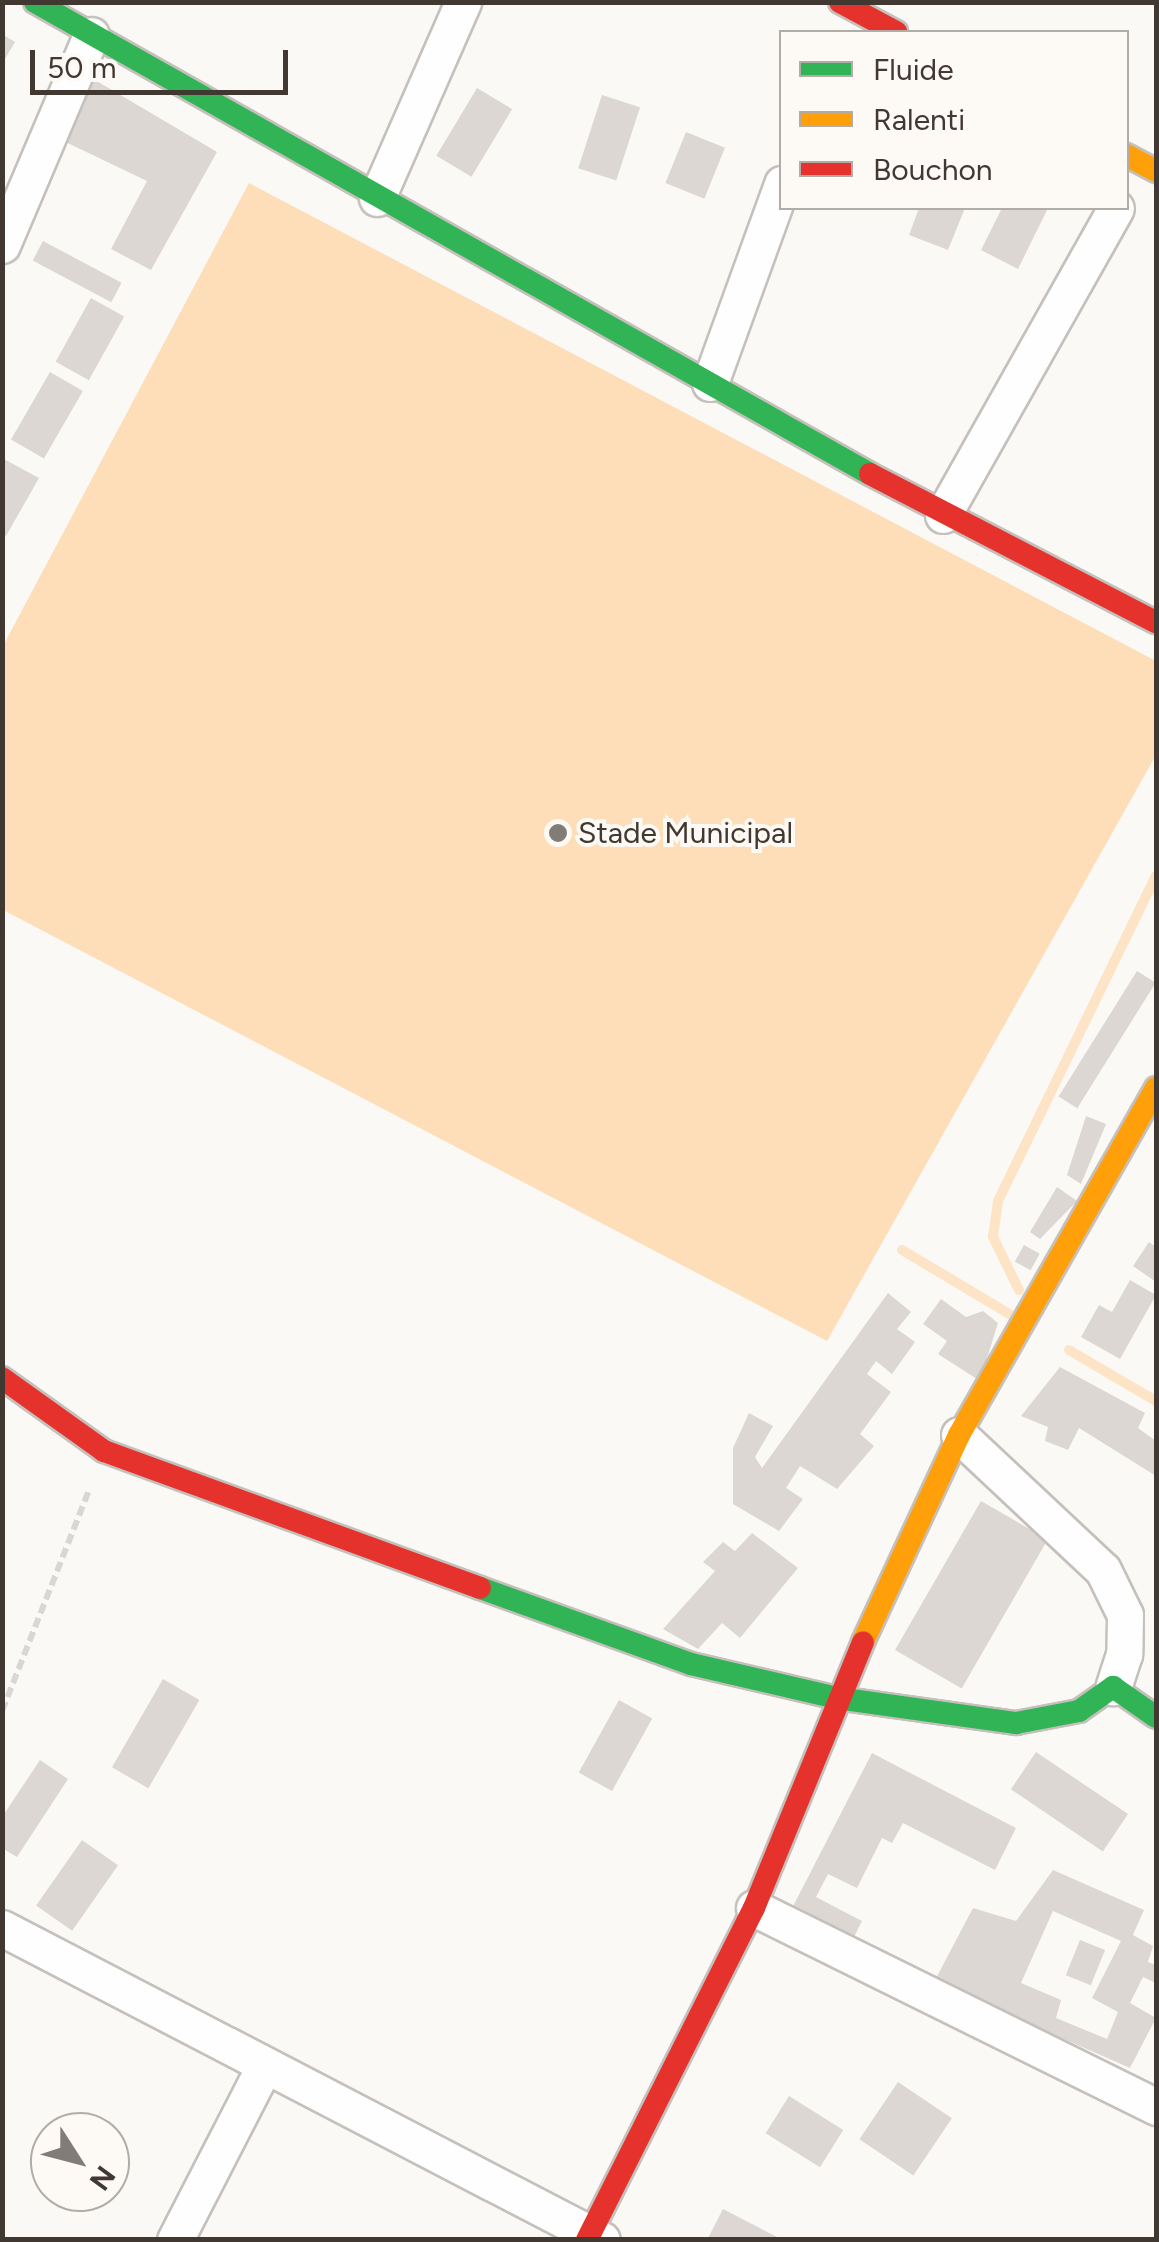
<!DOCTYPE html>
<html>
<head>
<meta charset="utf-8">
<style>
	body { margin:0 }
	#map { position:relative; width:1159px; height:2242px; overflow:hidden; background:#fbf9f6; font-family:Figtree,sans-serif }
	div>[style] { position:absolute }
	.green>* { inset:0; background:#fddeb9 }
	.stream>* { height:10px; margin:-5px; padding:0 5px; transform-origin:5px; border-radius:5px; background:#fee4c6 }
	.building>* { inset:0; background:#dcd7d2; transform-origin:0 0 }
	.path>* { height:6px; margin-top:-3px; transform-origin:0; background:repeating-linear-gradient(90deg,#d9d6d5 0 10px,transparent 0 15px) }
	.roads { filter:drop-shadow(2px 0 #c5c0bb) drop-shadow(-2px 0 #c5c0bb) drop-shadow(0 2px #c5c0bb) drop-shadow(0 -2px #c5c0bb) }
	.street>* { height:35px; margin:-17.5px; padding:0 17.5px; transform-origin:17.5px; border-radius:17.5px; background:#fefefe }
	.fast>* { height:22px; margin:-11px; padding:0 11px; transform-origin:11px; border-radius:11px; background:#30b455 }
	.slow>* { height:22px; margin:-11px; padding:0 11px; transform-origin:11px; border-radius:11px; background:#ff9f0a }
	.jam>* { height:22px; margin:-11px; padding:0 11px; transform-origin:11px; border-radius:11px; background:#e5322d }
	.dots>* { width:28px; height:28px; translate:-50% -50%; box-sizing:border-box; border:5px solid #fdf9f4; border-radius:50% }
	span { translate:-50% -50%; white-space:nowrap; text-align:center; line-height:1.15; -webkit-text-stroke:8px #fdf9f4; paint-order:stroke }
	.poi-label { font-size:30px; color:#413931 }
	.left { translate:0 -50%; text-align:left }
	.frame { position:absolute; inset:0; border:5px solid #413931; pointer-events:none }
	.legend { position:absolute; left:779px; top:30px; width:350px; height:180px; box-sizing:border-box; background:#fdf9f4; border:2px solid #b2aca6; margin:0; padding:12px 18px; list-style:none; font-size:30px; color:#413931 }
	.legend li { display:flex; align-items:center; gap:20px; height:50px }
	.legend b { width:50px; border:2px solid #b2aca6 }
	.north { position:absolute; left:30px; top:2112px; width:100px; height:100px; box-sizing:border-box; background:#fdf9f4; border:2px solid #b2aca6; border-radius:50%; rotate:126deg; font-size:28px; font-weight:700; line-height:40px; text-align:center; color:#413931 }
	.north::after { content:''; display:block; margin:auto; width:35px; height:45px; background:#827c76; clip-path:polygon(50% 0,100% 100%,50% 72%,0 100%) }
	.scale { position:absolute; left:30px; top:50px; width:258px; height:45px; box-sizing:border-box; border:5px solid #413931; border-top:0; padding-left:12px; font-size:30px; line-height:35px; white-space:nowrap; color:#413931; -webkit-text-stroke:8px #fdf9f4; paint-order:stroke }
</style>
</head>
<body>
<div id="map">
	<div class="green">
		<div style="clip-path:polygon(249px 183px,1156px 661px,1156px 755px,827px 1341px,3px 910px,3px 646px)"></div>
	</div>
	<div class="stream">
		<div style="left:902px;top:1250px;width:127px;rotate:30.8deg"></div>
		<div style="left:1019px;top:1290px;width:59px;rotate:-116.1deg"></div>
		<div style="left:993px;top:1237px;width:36px;rotate:-82deg"></div>
		<div style="left:998px;top:1201px;width:361px;rotate:-64.1deg"></div>
		<div style="left:1069px;top:1350px;width:101px;rotate:30.4deg"></div>
	</div>
	<div class="building">
		<div style="clip-path:polygon(2px 34px,15px 42px,2px 64px)"></div>
		<div style="clip-path:polygon(90px 77px,217px 152px,151px 270px,111px 249px,147px 181px,55px 137px)"></div>
		<div style="left:477px;top:88px;width:41px;height:79px;rotate:31deg"></div>
		<div style="left:602px;top:95px;width:40px;height:77px;rotate:18deg"></div>
		<div style="left:686px;top:132px;width:42px;height:55px;rotate:22deg"></div>
		<div style="clip-path:polygon(919px 208px,965px 208px,948px 250px,909px 235px)"></div>
		<div style="clip-path:polygon(1002px 208px,1048px 208px,1018px 269px,981px 250px)"></div>
		<div style="left:43px;top:241px;width:89px;height:22px;rotate:28deg"></div>
		<div style="left:91px;top:298px;width:38px;height:73px;rotate:29deg"></div>
		<div style="left:50px;top:372px;width:38px;height:78px;rotate:30deg"></div>
		<div style="clip-path:polygon(2px 458px,39px 478px,6px 536px,2px 534px)"></div>
		<div style="left:1137px;top:971px;width:22px;height:148px;rotate:32deg"></div>
		<div style="clip-path:polygon(1086px 1116px,1106px 1124px,1081px 1184px,1067px 1175px)"></div>
		<div style="clip-path:polygon(1057px 1187px,1077px 1201px,1040px 1239px,1030px 1232px)"></div>
		<div style="clip-path:polygon(1149px 1242px,1156px 1247px,1156px 1282px,1133px 1266px)"></div>
		<div style="left:1024px;top:1245px;width:18px;height:19px;rotate:29deg"></div>
		<div style="clip-path:polygon(1130px 1280px,1156px 1295px,1120px 1359px,1081px 1337px,1099px 1305px,1112px 1312px)"></div>
		<div style="clip-path:polygon(888px 1293px,911px 1312px,897px 1329px,915px 1342px,892px 1374px,876px 1361px,867px 1374px,891px 1392px,860px 1434px,874px 1446px,837px 1489px,800px 1466px,786px 1488px,803px 1499px,779px 1531px,733px 1504px,733px 1448px,749px 1413px,773px 1426px,755px 1457px,762px 1468px)"></div>
		<div style="clip-path:polygon(941px 1299px,966px 1317px,983px 1311px,998px 1323px,980px 1381px,938px 1354px,947px 1341px,923px 1324px)"></div>
		<div style="clip-path:polygon(1060px 1367px,1145px 1413px,1138px 1428px,1156px 1441px,1156px 1476px,1079px 1428px,1068px 1450px,1045px 1441px,1048px 1427px,1021px 1416px)"></div>
		<div style="left:981px;top:1501px;width:77px;height:172px;rotate:30deg"></div>
		<div style="clip-path:polygon(752px 1533px,798px 1568px,740px 1638px,722px 1623px,698px 1649px,663px 1629px,715px 1571px,703px 1562px,723px 1542px,735px 1551px)"></div>
		<div style="left:163px;top:1679px;width:42px;height:102px;rotate:30deg"></div>
		<div style="left:619px;top:1700px;width:38px;height:83px;rotate:29deg"></div>
		<div style="left:1036px;top:1752px;width:111px;height:45px;rotate:34deg"></div>
		<div style="clip-path:polygon(872px 1753px,1016px 1828px,995px 1870px,903px 1823px,892px 1843px,882px 1838px,857px 1888px,828px 1874px,816px 1897px,862px 1921px,850px 1945px,789px 1914px)"></div>
		<div style="clip-path:polygon(40px 1760px,68px 1779px,17px 1857px,2px 1848px,2px 1817px)"></div>
		<div style="left:82px;top:1840px;width:44px;height:80px;rotate:35deg"></div>
		<div style="clip-path:polygon(evenodd,1053px 1870px,1144px 1910px,1133px 1935px,1153px 1946px,1148px 1962px,1156px 1965px,1156px 1983px,1143px 1977px,1130px 2003px,1156px 2018px,1130px 2068px,934px 1982px,973px 1908px,1016px 1921px,1053px 1870px,1053px 1911px,1121px 1941px,1092px 1998px,1118px 2012px,1107px 2039px,1056px 2018px,1061px 2000px,1021px 1983px,1053px 1911px)"></div>
		<div style="left:1080px;top:1940px;width:27px;height:38px;rotate:22deg"></div>
		<div style="left:898px;top:2082px;width:65px;height:69px;rotate:34deg"></div>
		<div style="left:789px;top:2096px;width:64px;height:44px;rotate:32deg"></div>
		<div style="clip-path:polygon(723px 2209px,783px 2240px,707px 2240px)"></div>
	</div>
	<div class="path">
		<div style="left:2px;top:1711px;width:238px;rotate:-68.5deg"></div>
	</div>
	<div class="roads">
		<div class="street">
			<div style="left:377px;top:198px;width:214px;rotate:-66.3deg"></div>
			<div style="left:2px;top:245px;width:228px;rotate:-67deg"></div>
			<div style="left:710px;top:383px;width:212px;rotate:-70.1deg"></div>
			<div style="left:943px;top:515px;width:352px;rotate:-60.6deg"></div>
			<div style="left:959px;top:1435px;width:197px;rotate:43.2deg"></div>
			<div style="left:1103px;top:1570px;width:50px;rotate:63.9deg"></div>
			<div style="left:1125px;top:1615px;width:39px;rotate:91deg"></div>
			<div style="left:1124px;top:1654px;width:35px;rotate:108deg"></div>
			<div style="left:754px;top:1908px;width:449px;rotate:26.3deg"></div>
			<div style="left:2px;top:1928px;width:676px;rotate:27.47deg"></div>
			<div style="left:175px;top:2240px;width:195px;rotate:-62.8deg"></div>
		</div>
		<div class="fast">
			<div style="left:35px;top:2px;width:959px;rotate:29.48deg"></div>
			<div style="left:480px;top:1588px;width:224px;rotate:19.8deg"></div>
			<div style="left:691px;top:1664px;width:150px;rotate:13.1deg"></div>
			<div style="left:837px;top:1698px;width:181px;rotate:8deg"></div>
			<div style="left:1016px;top:1723px;width:64px;rotate:-10.8deg"></div>
			<div style="left:1079px;top:1711px;width:42px;rotate:-35.2deg"></div>
			<div style="left:1113px;top:1687px;width:52px;rotate:34.9deg"></div>
		</div>
		<div class="slow">
			<div style="left:1126px;top:155px;width:34px;rotate:28deg"></div>
			<div style="left:863px;top:1642px;width:228px;rotate:-65.1deg"></div>
			<div style="left:959px;top:1435px;width:399px;rotate:-60.4deg"></div>
		</div>
		<div class="jam">
			<div style="left:840px;top:2px;width:64px;rotate:28.2deg"></div>
			<div style="left:870px;top:474px;width:322px;rotate:27.4deg"></div>
			<div style="left:2px;top:1378px;width:125px;rotate:35.6deg"></div>
			<div style="left:104px;top:1451px;width:400px;rotate:20deg"></div>
			<div style="left:587px;top:2240px;width:372px;rotate:-63.3deg"></div>
			<div style="left:754px;top:1908px;width:287px;rotate:-67.7deg"></div>
		</div>
	</div>
	<div class="dots">
		<div style="left:558px;top:833px;background:#827c76"></div>
	</div>
	<div class="poi-label">
		<span class="left" style="left:578px;top:833px">Stade Municipal</span>
	</div>
	<div class="frame"></div>
	<ul class="legend">
	<li><b style="height:12px;background:#30b455"></b>Fluide</li>
	<li><b style="height:12px;background:#ff9f0a"></b>Ralenti</li>
	<li><b style="height:12px;background:#e5322d"></b>Bouchon</li>
	</ul>
	<div class="north">N</div>
	<div class="scale">50 m</div>
</div>
</body>
</html>
